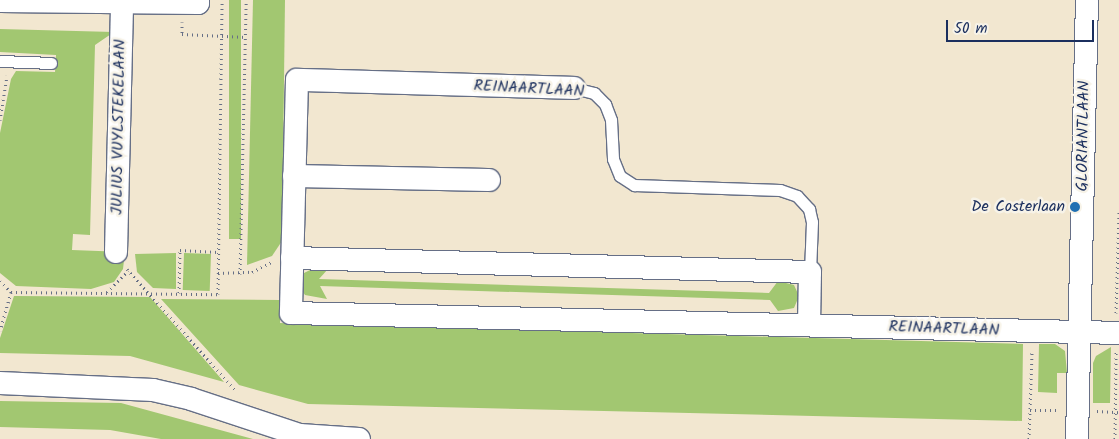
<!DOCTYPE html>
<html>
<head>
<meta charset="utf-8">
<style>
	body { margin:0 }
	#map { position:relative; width:1119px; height:439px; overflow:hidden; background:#f2e7d0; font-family:Kalam,sans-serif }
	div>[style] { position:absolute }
	.green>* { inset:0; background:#a2c771; transform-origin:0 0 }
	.path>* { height:3px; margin-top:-1.5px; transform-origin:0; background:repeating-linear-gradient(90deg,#666f86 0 1px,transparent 0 5px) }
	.roads { filter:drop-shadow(1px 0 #666f86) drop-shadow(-1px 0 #666f86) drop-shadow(0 1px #666f86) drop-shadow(0 -1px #666f86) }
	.lane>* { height:11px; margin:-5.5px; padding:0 5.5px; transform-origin:5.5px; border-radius:5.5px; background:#fff }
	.street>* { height:22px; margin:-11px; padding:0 11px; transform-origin:11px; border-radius:11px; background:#fff }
	.dots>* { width:14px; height:14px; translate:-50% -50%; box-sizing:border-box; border:2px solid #f7f3e8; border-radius:50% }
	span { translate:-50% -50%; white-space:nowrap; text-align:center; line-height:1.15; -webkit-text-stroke:5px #f7f3e8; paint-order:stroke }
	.street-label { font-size:16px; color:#1b2f5e }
	.poi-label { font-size:16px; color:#1b2f5e }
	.right { translate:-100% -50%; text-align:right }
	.scale { position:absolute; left:946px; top:20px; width:148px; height:22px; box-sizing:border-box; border:2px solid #1b2f5e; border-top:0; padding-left:6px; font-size:15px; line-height:18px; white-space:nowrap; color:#1b2f5e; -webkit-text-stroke:4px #f7f3e8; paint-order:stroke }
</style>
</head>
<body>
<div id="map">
	<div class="green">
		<div style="left:229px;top:0;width:12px;height:239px"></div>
		<div style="clip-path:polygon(253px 0,285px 0,282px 241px,272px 256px,247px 265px)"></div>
		<div style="clip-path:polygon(0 29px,114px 32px,95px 45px,90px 235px,73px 234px,72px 250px,125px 252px,123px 269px,114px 282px,91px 289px,16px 286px,0 273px,0 133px,11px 79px,16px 71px,55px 72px,56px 55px,0 52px)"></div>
		<div style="clip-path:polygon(176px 253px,176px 289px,153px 288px,137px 272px,135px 254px)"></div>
		<div style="left:184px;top:253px;width:27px;height:37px;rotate:2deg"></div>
		<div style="clip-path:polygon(328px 269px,319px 279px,769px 293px,778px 281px,794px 285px,799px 296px,794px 308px,778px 311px,770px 300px,320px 286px,327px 299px,305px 295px,301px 289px,302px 274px,312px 269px)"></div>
		<div style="clip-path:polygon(14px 296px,150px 297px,224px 382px,130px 356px,0 353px,0 338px)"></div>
		<div style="clip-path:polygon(161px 299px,280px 300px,280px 323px,1023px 344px,1022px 421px,308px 404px,239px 385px)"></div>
		<div style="clip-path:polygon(1039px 344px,1055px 344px,1065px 351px,1067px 373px,1057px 373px,1057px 393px,1038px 392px)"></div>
		<div style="clip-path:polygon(1111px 347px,1110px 403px,1093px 403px,1093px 363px,1096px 356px)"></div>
		<div style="clip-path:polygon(0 401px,121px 403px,253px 439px,161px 439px,110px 430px,0 427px)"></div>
	</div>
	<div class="path">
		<div style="left:182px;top:22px;width:12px;rotate:90deg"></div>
		<div style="left:182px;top:34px;width:64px;rotate:2.7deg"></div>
		<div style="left:0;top:120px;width:45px;rotate:-81deg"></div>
		<div style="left:127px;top:269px;width:164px;rotate:48.2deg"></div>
		<div style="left:218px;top:273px;width:34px;rotate:-2deg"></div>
		<div style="left:252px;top:272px;width:22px;rotate:-27deg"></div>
		<div style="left:240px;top:274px;width:274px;rotate:-88.7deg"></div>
		<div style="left:0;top:281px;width:16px;rotate:45deg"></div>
		<div style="left:11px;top:292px;width:40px;rotate:106deg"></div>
		<div style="left:11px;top:292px;width:207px;rotate:0.6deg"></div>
		<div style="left:218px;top:294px;width:294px;rotate:-89.2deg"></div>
		<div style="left:107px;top:292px;width:30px;rotate:-45deg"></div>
		<div style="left:179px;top:293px;width:43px;rotate:-88.7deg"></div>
		<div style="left:180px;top:250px;width:38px;rotate:3deg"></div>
		<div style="left:1116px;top:313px;width:102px;rotate:-88.3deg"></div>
		<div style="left:1030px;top:410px;width:28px"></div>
		<div style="left:1097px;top:411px;width:22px;rotate:3deg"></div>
		<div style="left:1029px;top:439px;width:87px;rotate:-88deg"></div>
		<div style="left:1115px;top:439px;width:87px;rotate:-89.3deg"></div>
	</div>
	<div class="roads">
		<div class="lane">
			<div style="left:0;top:61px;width:51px;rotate:2.2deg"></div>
			<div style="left:574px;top:88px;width:21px;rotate:14deg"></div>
			<div style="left:594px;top:93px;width:16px;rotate:45deg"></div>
			<div style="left:605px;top:104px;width:17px;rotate:69deg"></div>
			<div style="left:611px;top:120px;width:39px;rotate:87deg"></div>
			<div style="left:613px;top:159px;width:18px;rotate:68deg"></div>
			<div style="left:620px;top:176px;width:17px;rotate:33deg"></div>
			<div style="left:634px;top:185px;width:146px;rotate:2deg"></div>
			<div style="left:780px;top:190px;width:18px;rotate:19deg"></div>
			<div style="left:797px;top:196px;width:18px;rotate:47deg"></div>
			<div style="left:809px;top:209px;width:13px;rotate:77deg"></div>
			<div style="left:812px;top:222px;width:50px;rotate:92.3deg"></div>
		</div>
		<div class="street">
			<div style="left:0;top:1px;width:198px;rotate:0.6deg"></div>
			<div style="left:198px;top:3px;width:3px;rotate:-90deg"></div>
			<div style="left:574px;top:88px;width:277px;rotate:-178.3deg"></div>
			<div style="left:297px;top:80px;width:233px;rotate:91.5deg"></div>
			<div style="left:291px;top:313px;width:828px;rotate:1.38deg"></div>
			<div style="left:294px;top:176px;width:195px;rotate:1.2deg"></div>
			<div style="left:116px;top:252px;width:249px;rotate:-88.6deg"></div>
			<div style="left:292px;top:258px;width:518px;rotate:1.55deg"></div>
			<div style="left:810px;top:272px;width:53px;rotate:91.1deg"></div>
			<div style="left:0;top:383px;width:153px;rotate:2.6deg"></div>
			<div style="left:153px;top:390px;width:39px;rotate:13deg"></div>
			<div style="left:191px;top:399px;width:115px;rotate:18.3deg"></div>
			<div style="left:300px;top:435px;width:59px;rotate:3.9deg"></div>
			<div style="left:1077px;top:439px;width:439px;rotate:-88.7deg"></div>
		</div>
	</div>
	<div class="dots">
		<div style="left:1075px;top:207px;background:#1f6fb2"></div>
	</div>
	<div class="street-label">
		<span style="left:529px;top:89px;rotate:3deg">REINAARTLAAN</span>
		<span style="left:119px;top:127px;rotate:-89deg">JULIUS VUYLSTEKELAAN</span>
		<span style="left:1084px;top:136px;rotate:-89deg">GLORIANTLAAN</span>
		<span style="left:944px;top:329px;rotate:2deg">REINAARTLAAN</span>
	</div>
	<div class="poi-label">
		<span class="right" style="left:1065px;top:207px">De Costerlaan</span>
	</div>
	<div class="scale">50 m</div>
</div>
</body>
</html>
